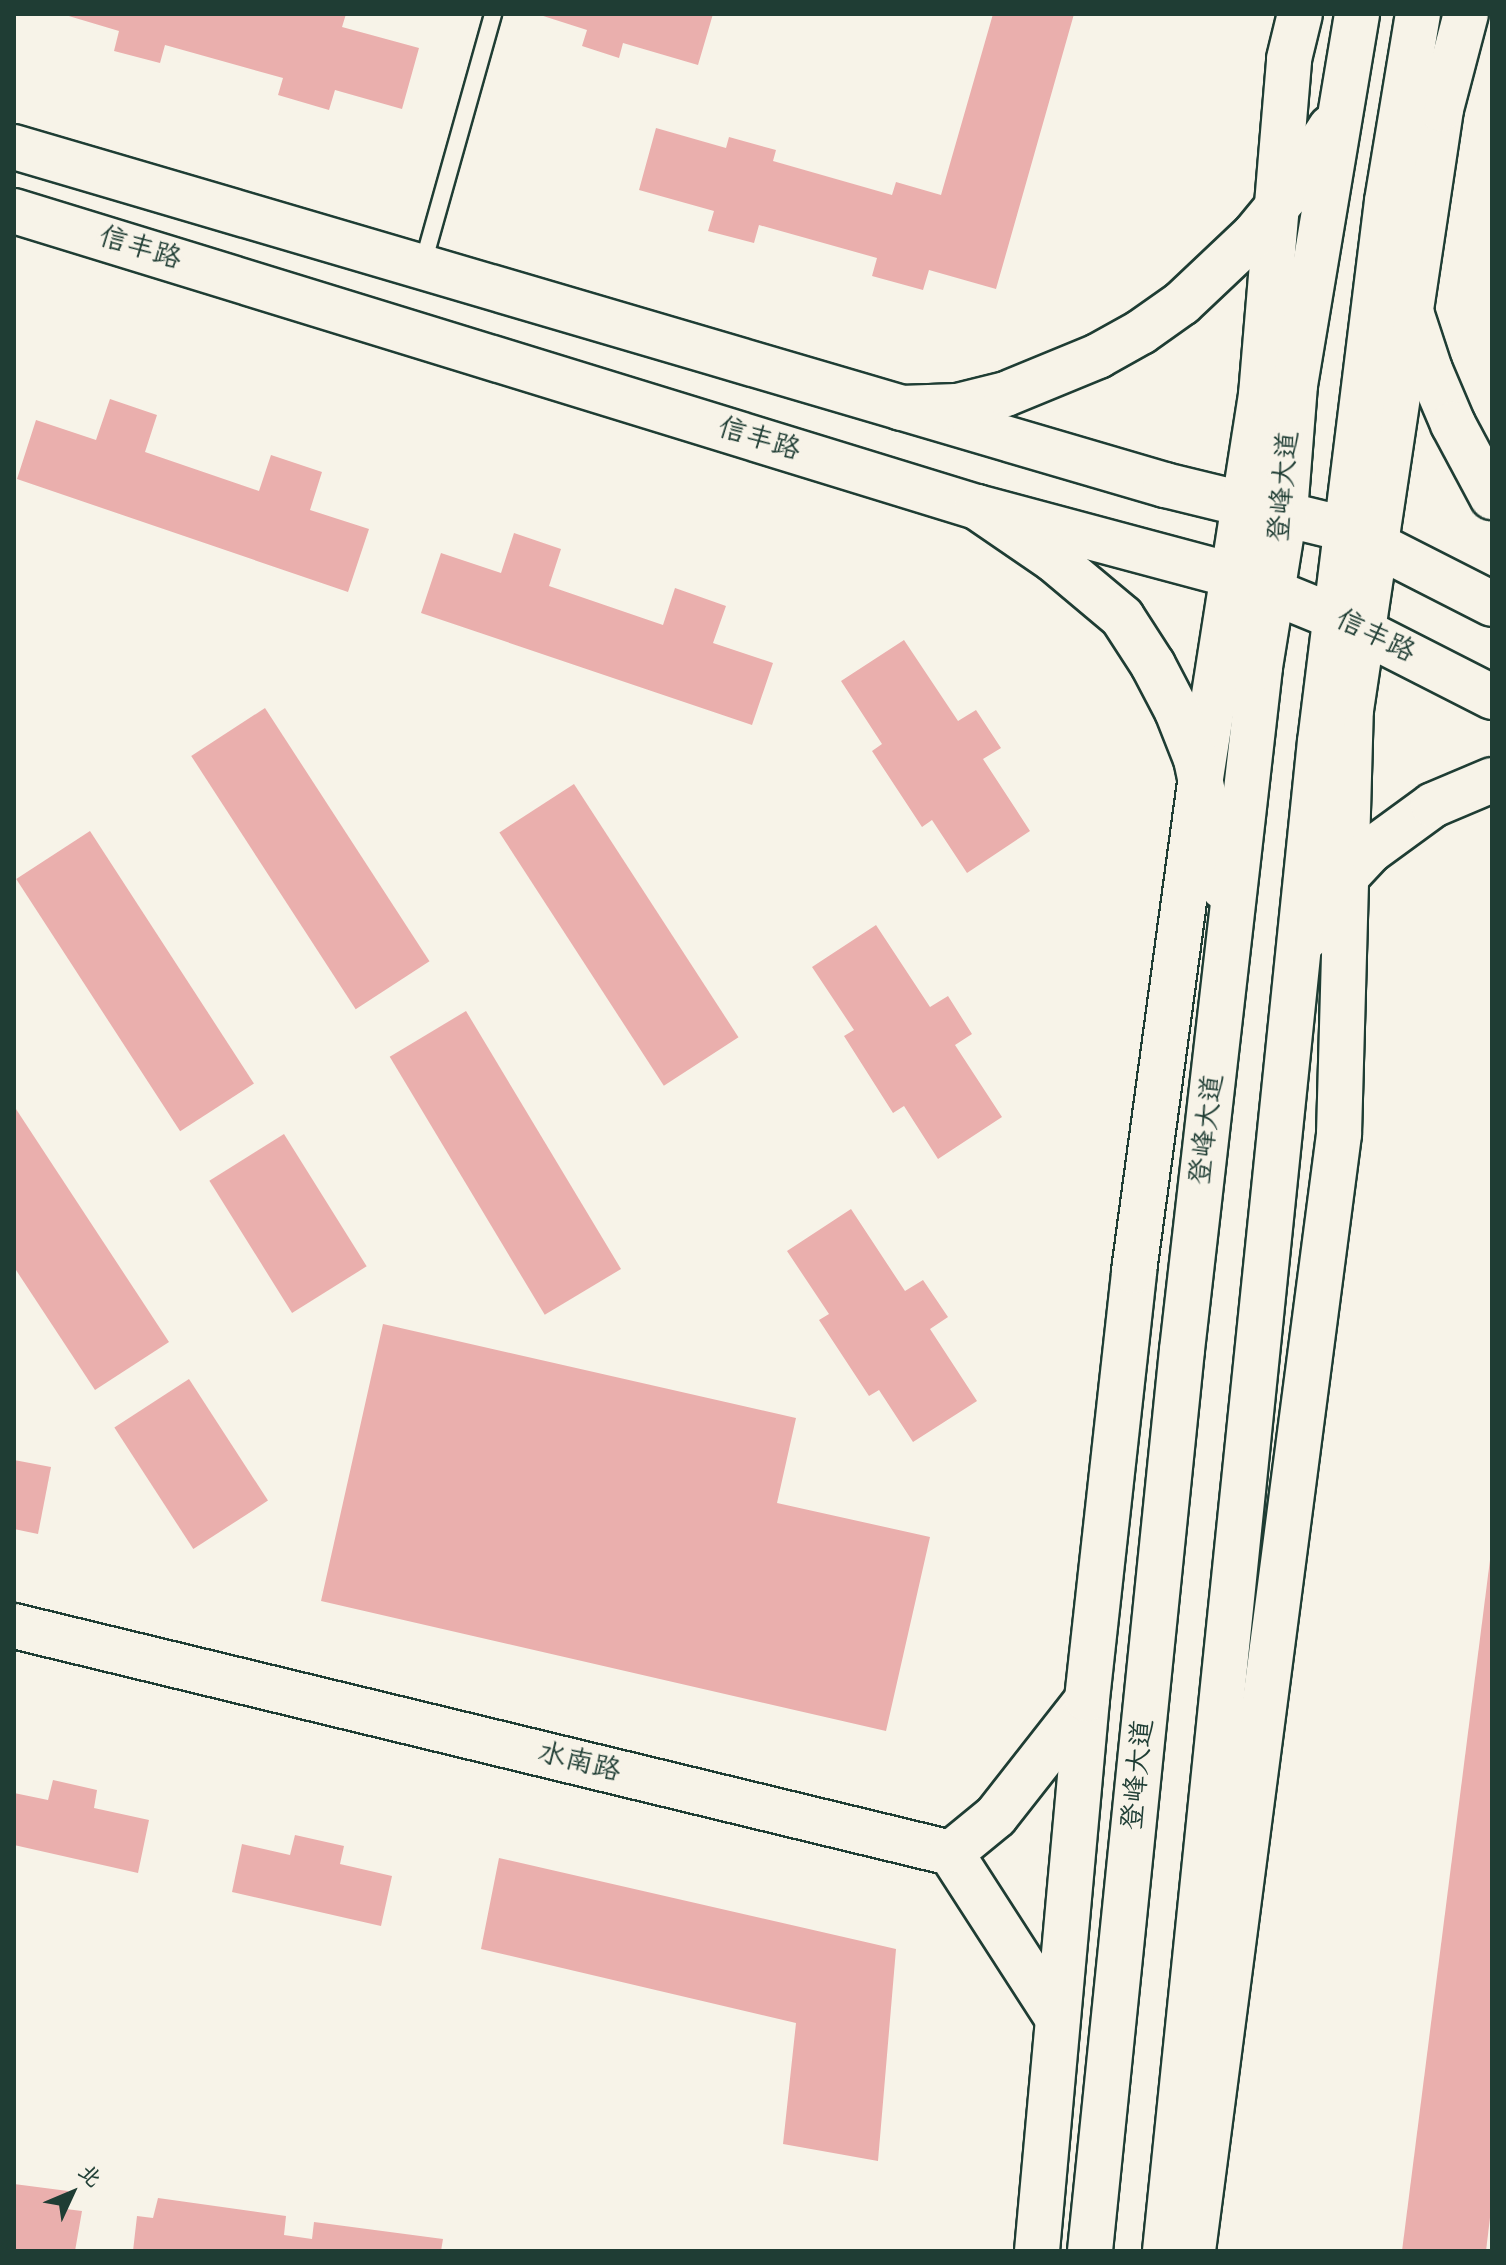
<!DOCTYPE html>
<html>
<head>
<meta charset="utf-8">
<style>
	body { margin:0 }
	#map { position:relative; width:1506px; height:2265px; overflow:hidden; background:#f7f3e8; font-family:Mynerve,"LXGW WenKai TC",sans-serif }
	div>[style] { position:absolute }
	.building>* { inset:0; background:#eaafad; transform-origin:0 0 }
	.roads { filter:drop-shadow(2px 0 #1f3d34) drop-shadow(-2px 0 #1f3d34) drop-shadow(0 2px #1f3d34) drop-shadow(0 -2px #1f3d34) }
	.lane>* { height:16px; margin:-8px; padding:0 8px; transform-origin:8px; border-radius:8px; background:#f7f3e8 }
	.secondary>* { height:44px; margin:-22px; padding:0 22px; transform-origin:22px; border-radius:22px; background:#f7f3e8 }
	.primary>* { height:44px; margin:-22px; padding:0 22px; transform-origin:22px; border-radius:22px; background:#f7f3e8 }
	span { translate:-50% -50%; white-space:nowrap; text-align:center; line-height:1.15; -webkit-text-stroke:7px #f7f3e8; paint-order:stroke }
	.street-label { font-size:28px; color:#1f3d34 }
	.frame { position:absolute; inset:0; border:16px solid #1f3d34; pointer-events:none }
	.north { position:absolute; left:32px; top:2153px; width:80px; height:80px; -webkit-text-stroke:6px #f7f3e8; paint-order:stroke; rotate:46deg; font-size:22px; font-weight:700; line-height:32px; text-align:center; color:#1f3d34 }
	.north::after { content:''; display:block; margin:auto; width:28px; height:36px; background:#1f3d34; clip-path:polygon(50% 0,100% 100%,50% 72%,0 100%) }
</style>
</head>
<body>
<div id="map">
	<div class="building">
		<div style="clip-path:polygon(62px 14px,346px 14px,342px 27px,419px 48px,402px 109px,335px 90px,329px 110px,278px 95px,283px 78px,165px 45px,160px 63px,114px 51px,119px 31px)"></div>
		<div style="clip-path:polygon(537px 14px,713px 14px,698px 65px,623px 43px,619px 58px,582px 46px,587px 30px)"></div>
		<div style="clip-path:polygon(993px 14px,1074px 14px,996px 289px,929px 270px,923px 290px,872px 276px,877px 258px,759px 225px,754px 243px,708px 231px,714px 211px,639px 190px,656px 128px,726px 148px,729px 137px,776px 150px,773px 161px,892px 195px,896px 182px,941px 195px)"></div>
		<div style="clip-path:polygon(110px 399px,157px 415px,145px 452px,259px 491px,271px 455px,322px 472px,310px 510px,369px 529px,348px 592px,17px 479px,36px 420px,96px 440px)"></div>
		<div style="clip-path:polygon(514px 533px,561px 549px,549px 586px,663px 625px,675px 588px,726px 606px,713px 643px,773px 663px,752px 725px,421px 613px,441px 553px,501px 573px)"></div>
		<div style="clip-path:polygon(904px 640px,958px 721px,976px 710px,1001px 748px,983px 759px,1030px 831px,967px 873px,932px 820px,922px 827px,872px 751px,882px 744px,841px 681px)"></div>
		<div style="left:265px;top:708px;width:302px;height:88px;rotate:57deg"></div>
		<div style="left:574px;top:784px;width:302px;height:89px;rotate:57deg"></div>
		<div style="left:90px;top:831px;width:301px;height:88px;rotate:57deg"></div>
		<div style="clip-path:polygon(876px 925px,930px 1007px,948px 996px,972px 1034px,955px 1045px,1002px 1117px,938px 1159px,904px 1106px,893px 1113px,844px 1036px,854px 1030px,812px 967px)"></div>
		<div style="left:466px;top:1011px;width:301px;height:89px;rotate:59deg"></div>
		<div style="clip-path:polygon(14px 1106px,169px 1342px,95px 1390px,14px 1267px)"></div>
		<div style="left:284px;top:1134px;width:156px;height:88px;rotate:58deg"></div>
		<div style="clip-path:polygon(851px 1209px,905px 1291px,923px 1280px,948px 1317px,930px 1329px,977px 1401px,913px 1442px,879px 1390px,869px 1396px,819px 1320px,829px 1314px,787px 1251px)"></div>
		<div style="clip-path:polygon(383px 1324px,796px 1418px,777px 1503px,930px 1537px,886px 1731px,321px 1601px)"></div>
		<div style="left:189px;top:1379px;width:145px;height:89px;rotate:57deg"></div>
		<div style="clip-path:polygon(14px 1460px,51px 1467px,38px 1534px,14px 1529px)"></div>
		<div style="clip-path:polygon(1490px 1560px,1492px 2201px,1486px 2251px,1402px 2251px)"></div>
		<div style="clip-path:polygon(53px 1780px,97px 1790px,94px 1808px,149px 1820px,138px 1873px,14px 1845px,14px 1793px,48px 1800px)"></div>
		<div style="clip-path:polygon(295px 1835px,344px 1846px,340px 1864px,392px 1876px,381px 1926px,232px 1892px,242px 1844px,290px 1855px)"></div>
		<div style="clip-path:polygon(499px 1858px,896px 1949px,878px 2161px,783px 2144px,796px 2023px,481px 1949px)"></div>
		<div style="clip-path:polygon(14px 2184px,68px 2191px,66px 2209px,82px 2211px,75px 2251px,14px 2250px)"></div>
		<div style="clip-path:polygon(158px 2198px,286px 2216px,284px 2235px,312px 2239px,314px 2222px,443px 2239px,441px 2251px,133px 2251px,137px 2216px,153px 2218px)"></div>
	</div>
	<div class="roads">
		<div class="lane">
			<div style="left:422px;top:267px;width:263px;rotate:-74.3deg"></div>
		</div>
		<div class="secondary">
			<div style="left:14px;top:147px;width:1200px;rotate:16.37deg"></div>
			<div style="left:1165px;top:485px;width:185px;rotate:13.7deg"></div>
			<div style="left:1345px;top:529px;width:165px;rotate:27deg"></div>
			<div style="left:14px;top:211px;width:1007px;rotate:17.09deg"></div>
			<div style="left:977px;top:507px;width:266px;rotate:15deg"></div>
			<div style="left:1234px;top:576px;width:111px;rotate:22.2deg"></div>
			<div style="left:1337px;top:618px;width:174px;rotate:27deg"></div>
			<div style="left:14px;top:1626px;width:964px;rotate:13.62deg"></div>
			<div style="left:951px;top:1853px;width:197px;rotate:57.2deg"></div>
			<div style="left:951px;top:1853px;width:58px;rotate:-39.4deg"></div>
			<div style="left:996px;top:1816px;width:147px;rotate:-51.9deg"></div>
			<div style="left:1037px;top:2251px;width:554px;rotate:-84.82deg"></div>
			<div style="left:1087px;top:1699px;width:431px;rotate:-83.7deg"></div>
			<div style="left:1134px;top:1271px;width:498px;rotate:-82.3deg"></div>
			<div style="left:1201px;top:778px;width:388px;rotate:-81.1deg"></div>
			<div style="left:1261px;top:395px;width:337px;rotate:-85.2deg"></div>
			<div style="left:1289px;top:59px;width:46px;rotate:-76.3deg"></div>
			<div style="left:1193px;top:2251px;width:1127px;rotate:-82.55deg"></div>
			<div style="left:1339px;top:1134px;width:424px;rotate:-88.4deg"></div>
			<div style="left:1351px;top:710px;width:608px;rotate:-81.48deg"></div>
			<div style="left:1441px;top:109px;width:98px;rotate:-75.3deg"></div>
		</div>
		<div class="primary">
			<div style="left:1394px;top:239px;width:78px;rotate:76.7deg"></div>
			<div style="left:1412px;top:315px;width:58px;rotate:71.9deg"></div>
			<div style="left:1430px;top:370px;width:59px;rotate:66.9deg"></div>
			<div style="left:1453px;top:424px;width:83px;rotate:61.9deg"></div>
			<div style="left:901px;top:408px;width:56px;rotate:-2deg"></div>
			<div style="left:957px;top:406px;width:50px;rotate:-13.8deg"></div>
			<div style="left:1006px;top:394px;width:100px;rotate:-22.4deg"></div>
			<div style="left:1098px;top:356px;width:49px;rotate:-29.2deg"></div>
			<div style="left:1141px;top:332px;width:50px;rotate:-35.3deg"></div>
			<div style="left:1182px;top:303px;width:99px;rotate:-43.4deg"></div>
			<div style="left:1254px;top:235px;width:50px;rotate:-50.6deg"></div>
			<div style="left:1286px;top:196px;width:82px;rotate:-56.9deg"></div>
			<div style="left:977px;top:507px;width:93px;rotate:34.5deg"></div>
			<div style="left:1054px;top:560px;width:89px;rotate:40deg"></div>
			<div style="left:1122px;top:617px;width:57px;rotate:57.1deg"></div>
			<div style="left:1153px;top:665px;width:52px;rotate:62.4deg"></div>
			<div style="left:1177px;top:711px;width:52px;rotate:68.4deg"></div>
			<div style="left:1196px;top:759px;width:131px;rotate:78.1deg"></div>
			<div style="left:1307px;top:937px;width:67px;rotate:-57.7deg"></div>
			<div style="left:1343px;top:880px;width:40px;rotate:-47deg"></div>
			<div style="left:1370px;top:851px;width:78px;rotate:-36.1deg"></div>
			<div style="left:1433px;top:805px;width:64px;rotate:-23deg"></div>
			<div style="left:1090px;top:2251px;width:906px;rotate:-84.17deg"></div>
			<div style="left:1182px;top:1350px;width:687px;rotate:-83.48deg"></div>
			<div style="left:1260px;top:667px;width:157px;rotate:-80.8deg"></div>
			<div style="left:1285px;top:512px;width:127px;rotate:-85.5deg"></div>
			<div style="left:1295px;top:385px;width:376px;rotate:-80.5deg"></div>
			<div style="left:1165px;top:2251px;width:1517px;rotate:-84.14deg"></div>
			<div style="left:1320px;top:742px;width:545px;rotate:-82.94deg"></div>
			<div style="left:1387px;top:201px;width:190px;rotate:-80.6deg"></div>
		</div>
	</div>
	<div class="street-label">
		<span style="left:140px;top:249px;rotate:17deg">信丰路</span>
		<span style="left:759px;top:440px;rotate:17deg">信丰路</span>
		<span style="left:1285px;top:487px;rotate:-85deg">登峰大道</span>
		<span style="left:1375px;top:637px;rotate:26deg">信丰路</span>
		<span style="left:1208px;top:1130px;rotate:-83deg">登峰大道</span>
		<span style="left:579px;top:1763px;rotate:14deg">水南路</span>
		<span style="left:1139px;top:1775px;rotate:-84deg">登峰大道</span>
	</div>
	<div class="frame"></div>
	<div class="north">北</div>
</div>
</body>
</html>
